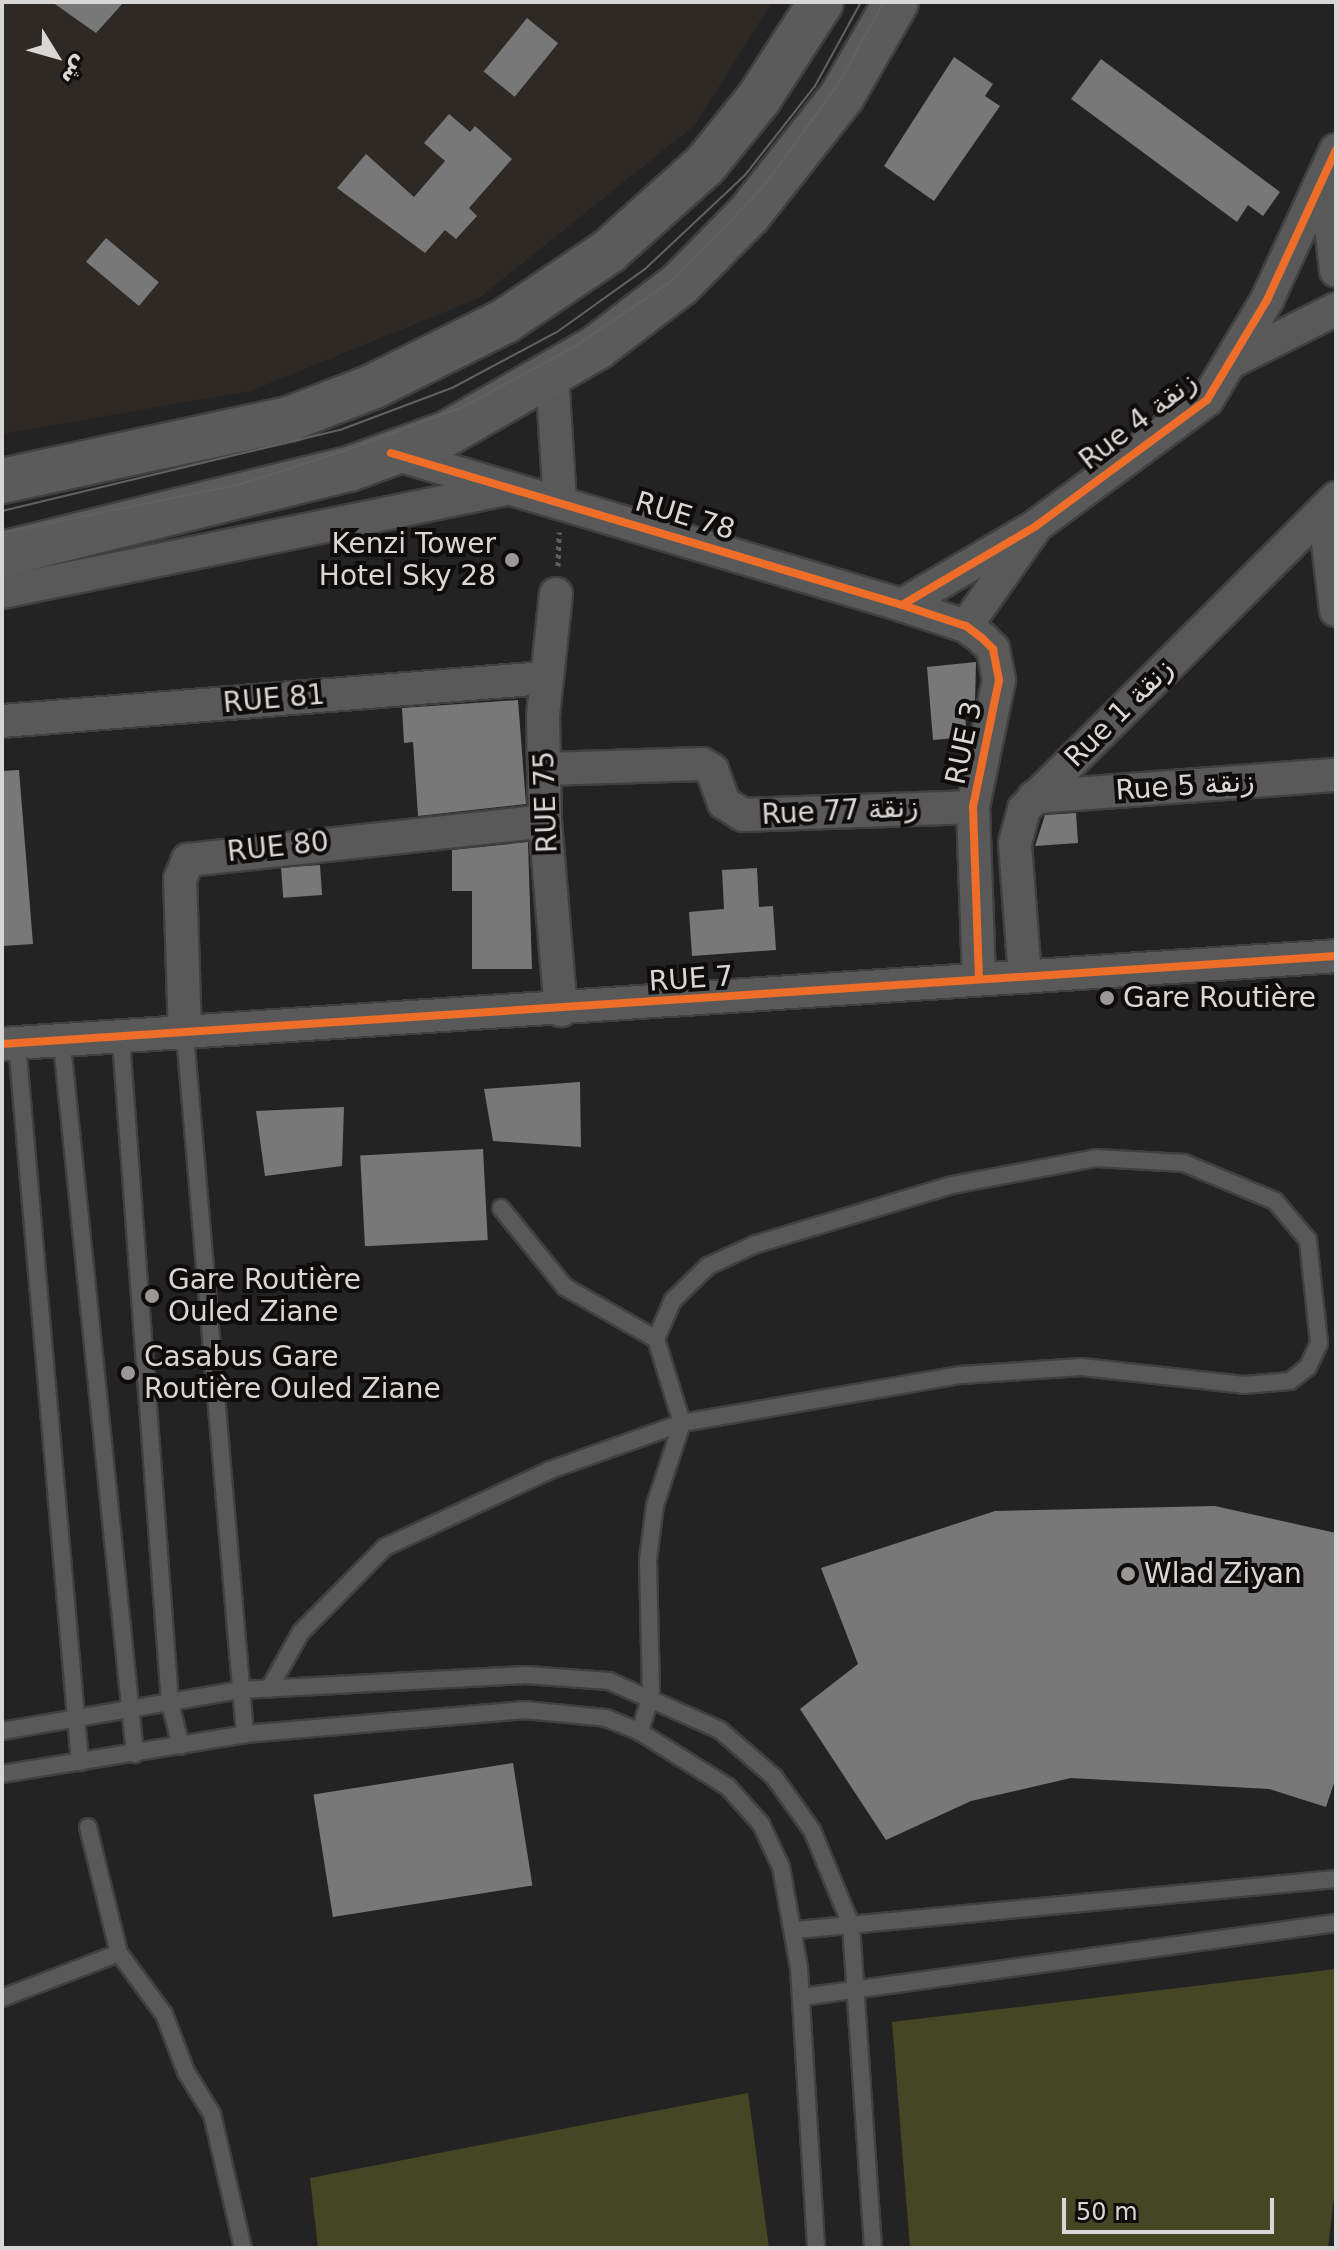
<!DOCTYPE html>
<html>
<head>
<meta charset="utf-8">
<style>
	body { margin:0 }
	#map { position:relative; width:1338px; height:2250px; overflow:hidden; background:#242323; font-family:"DejaVu Sans",Vazirmatn,sans-serif }
	div>[style] { position:absolute }
	.built>* { inset:0; background:#2e2924 }
	.green>* { inset:0; background:#454624 }
	.building>* { inset:0; background:#787878; transform-origin:0 0 }
	.path>* { height:5px; margin-top:-2.5px; transform-origin:0; background:repeating-linear-gradient(90deg,#5f5e5e 0 4px,transparent 0 8px) }
	.roads { filter:drop-shadow(2px 0 #414040) drop-shadow(-2px 0 #414040) drop-shadow(0 2px #414040) drop-shadow(0 -2px #414040) }
	.lane>* { height:16px; margin:-8px; padding:0 8px; transform-origin:8px; border-radius:8px; background:#5a5959 }
	.street>* { height:32px; margin:-16px; padding:0 16px; transform-origin:16px; border-radius:16px; background:#5a5959 }
	.secondary>* { height:44px; margin:-22px; padding:0 22px; transform-origin:22px; border-radius:22px; background:#5b5b5b }
	.tram>* { height:2px; margin:-1px; padding:0 1px; transform-origin:1px; border-radius:1px; background:#626161 }
	.cycleway>* { height:8px; margin:-4px; padding:0 4px; transform-origin:4px; border-radius:4px; background:#ee6e29 }
	.dots>* { width:22px; height:22px; translate:-50% -50%; box-sizing:border-box; border:4px solid #0e0d0c; border-radius:50% }
	span { translate:-50% -50%; white-space:nowrap; text-align:center; line-height:1.15; -webkit-text-stroke:8px #0e0d0c; paint-order:stroke }
	.street-label { font-size:28px; color:#d8d7d6 }
	.poi-label { font-size:28px; color:#d8d7d6 }
	.right { translate:-100% -50%; text-align:right }
	.left { translate:0 -50%; text-align:left }
	.frame { position:absolute; inset:0; border:4px solid #d8d7d6; pointer-events:none }
	.north { position:absolute; left:16px; top:16px; width:80px; height:80px; -webkit-text-stroke:6px #0e0d0c; paint-order:stroke; rotate:127deg; font-size:22px; font-weight:700; line-height:32px; text-align:center; color:#d8d7d6 }
	.north::after { content:''; display:block; margin:auto; width:28px; height:36px; background:#d8d7d6; clip-path:polygon(50% 0,100% 100%,50% 72%,0 100%) }
	.scale { position:absolute; left:1062px; top:2198px; width:212px; height:36px; box-sizing:border-box; border:4px solid #d8d7d6; border-top:0; padding-left:10px; font-size:24px; line-height:28px; white-space:nowrap; color:#d8d7d6; -webkit-text-stroke:6px #0e0d0c; paint-order:stroke }
</style>
</head>
<body>
<div id="map">
	<div class="built">
		<div style="clip-path:polygon(2px 2px,772px 2px,695px 125px,479px 298px,251px 391px,2px 434px)"></div>
	</div>
	<div class="green">
		<div style="clip-path:polygon(1336px 1969px,1336px 2180px,1328px 2248px,910px 2248px,892px 2022px)"></div>
		<div style="clip-path:polygon(748px 2093px,769px 2248px,318px 2248px,310px 2178px)"></div>
	</div>
	<div class="building">
		<div style="clip-path:polygon(52px 2px,124px 2px,96px 33px)"></div>
		<div style="left:527px;top:18px;width:40px;height:69px;rotate:39deg"></div>
		<div style="clip-path:polygon(954px 57px,993px 84px,985px 96px,1000px 106px,934px 201px,884px 166px)"></div>
		<div style="clip-path:polygon(1101px 59px,1280px 192px,1263px 216px,1248px 205px,1237px 222px,1071px 99px)"></div>
		<div style="clip-path:polygon(449px 114px,470px 132px,475px 126px,512px 159px,469px 208px,477px 216px,456px 239px,445px 230px,425px 253px,337px 188px,366px 154px,414px 197px,445px 161px,424px 143px)"></div>
		<div style="left:106px;top:238px;width:69px;height:31px;rotate:40deg"></div>
		<div style="clip-path:polygon(976px 662px,975px 703px,964px 704px,967px 737px,933px 740px,927px 667px)"></div>
		<div style="clip-path:polygon(518px 700px,526px 804px,418px 816px,413px 742px,404px 743px,402px 708px)"></div>
		<div style="clip-path:polygon(19px 770px,33px 944px,2px 946px,2px 771px)"></div>
		<div style="clip-path:polygon(1076px 813px,1078px 843px,1035px 846px,1045px 815px)"></div>
		<div style="clip-path:polygon(528px 842px,532px 969px,472px 969px,472px 891px,452px 891px,452px 850px)"></div>
		<div style="left:320px;top:865px;width:30px;height:39px;rotate:86deg"></div>
		<div style="clip-path:polygon(757px 868px,759px 907px,773px 906px,776px 950px,692px 956px,689px 912px,724px 909px,722px 870px)"></div>
		<div style="clip-path:polygon(580px 1082px,581px 1147px,493px 1141px,484px 1089px)"></div>
		<div style="clip-path:polygon(344px 1107px,342px 1166px,265px 1176px,256px 1111px)"></div>
		<div style="left:483px;top:1149px;width:91px;height:123px;rotate:87deg"></div>
		<div style="clip-path:polygon(1215px 1506px,1336px 1533px,1336px 1777px,1326px 1807px,1269px 1789px,1071px 1778px,971px 1801px,886px 1840px,800px 1709px,858px 1664px,821px 1568px,995px 1511px)"></div>
		<div style="left:513px;top:1763px;width:124px;height:202px;rotate:81deg"></div>
	</div>
	<div class="path">
		<div style="left:558px;top:566px;width:34px;rotate:-88deg"></div>
	</div>
	<div class="roads">
		<div class="lane">
			<div style="left:185px;top:1035px;width:702px;rotate:85.09deg"></div>
			<div style="left:121px;top:1040px;width:665px;rotate:85.77deg"></div>
			<div style="left:170px;top:1703px;width:44px;rotate:75.7deg"></div>
			<div style="left:17px;top:1044px;width:721px;rotate:84.99deg"></div>
			<div style="left:62px;top:1044px;width:714px;rotate:84.13deg"></div>
			<div style="left:501px;top:1208px;width:102px;rotate:51deg"></div>
			<div style="left:565px;top:1287px;width:105px;rotate:29.7deg"></div>
			<div style="left:269px;top:1689px;width:65px;rotate:-60.7deg"></div>
			<div style="left:301px;top:1632px;width:120px;rotate:-45.3deg"></div>
			<div style="left:385px;top:1547px;width:182px;rotate:-25deg"></div>
			<div style="left:550px;top:1470px;width:140px;rotate:-19.6deg"></div>
			<div style="left:682px;top:1423px;width:283px;rotate:-9.8deg"></div>
			<div style="left:961px;top:1375px;width:121px;rotate:-3.8deg"></div>
			<div style="left:1082px;top:1367px;width:163px;rotate:6.3deg"></div>
			<div style="left:1244px;top:1385px;width:46px;rotate:-5deg"></div>
			<div style="left:1290px;top:1381px;width:23px;rotate:-38deg"></div>
			<div style="left:1308px;top:1367px;width:26px;rotate:-65deg"></div>
			<div style="left:1319px;top:1343px;width:104px;rotate:-96.1deg"></div>
			<div style="left:1308px;top:1240px;width:51px;rotate:-130.2deg"></div>
			<div style="left:1275px;top:1201px;width:99px;rotate:-157.3deg"></div>
			<div style="left:1184px;top:1163px;width:88px;rotate:-176.7deg"></div>
			<div style="left:1096px;top:1158px;width:147px;rotate:169.4deg"></div>
			<div style="left:952px;top:1185px;width:205px;rotate:163.2deg"></div>
			<div style="left:756px;top:1244px;width:53px;rotate:155.4deg"></div>
			<div style="left:708px;top:1266px;width:49px;rotate:135.8deg"></div>
			<div style="left:673px;top:1300px;width:43px;rotate:113.6deg"></div>
			<div style="left:656px;top:1339px;width:88px;rotate:72.8deg"></div>
			<div style="left:682px;top:1423px;width:86px;rotate:108.2deg"></div>
			<div style="left:655px;top:1505px;width:55px;rotate:97.3deg"></div>
			<div style="left:648px;top:1560px;width:135px;rotate:88.7deg"></div>
			<div style="left:651px;top:1695px;width:39px;rotate:107deg"></div>
			<div style="left:2px;top:1731px;width:242px;rotate:-9.8deg"></div>
			<div style="left:240px;top:1690px;width:286px;rotate:-3deg"></div>
			<div style="left:526px;top:1675px;width:83px;rotate:4.1deg"></div>
			<div style="left:609px;top:1681px;width:121px;rotate:23.8deg"></div>
			<div style="left:720px;top:1730px;width:72px;rotate:41deg"></div>
			<div style="left:774px;top:1777px;width:65px;rotate:54.4deg"></div>
			<div style="left:812px;top:1830px;width:103px;rotate:67.7deg"></div>
			<div style="left:851px;top:1925px;width:324px;rotate:86.1deg"></div>
			<div style="left:2px;top:1774px;width:246px;rotate:-9.3deg"></div>
			<div style="left:245px;top:1734px;width:281px;rotate:-4.9deg"></div>
			<div style="left:525px;top:1710px;width:81px;rotate:5.6deg"></div>
			<div style="left:606px;top:1718px;width:37px;rotate:22deg"></div>
			<div style="left:640px;top:1732px;width:104px;rotate:32deg"></div>
			<div style="left:728px;top:1787px;width:50px;rotate:48.3deg"></div>
			<div style="left:761px;top:1824px;width:47px;rotate:65.1deg"></div>
			<div style="left:781px;top:1867px;width:103px;rotate:79.9deg"></div>
			<div style="left:799px;top:1968px;width:281px;rotate:86.5deg"></div>
			<div style="left:88px;top:1827px;width:130px;rotate:76.2deg"></div>
			<div style="left:119px;top:1953px;width:76px;rotate:53.6deg"></div>
			<div style="left:164px;top:2014px;width:62px;rotate:69.2deg"></div>
			<div style="left:186px;top:2072px;width:49px;rotate:58.2deg"></div>
			<div style="left:212px;top:2114px;width:138px;rotate:77deg"></div>
			<div style="left:796px;top:1930px;width:542px;rotate:-5.4deg"></div>
			<div style="left:802px;top:1997px;width:539px;rotate:-7.89deg"></div>
			<div style="left:2px;top:1998px;width:125px;rotate:-21deg"></div>
		</div>
		<div class="street">
			<div style="left:1325px;top:174px;width:97px;rotate:83.5deg"></div>
			<div style="left:1235px;top:360px;width:113px;rotate:-26.8deg"></div>
			<div style="left:552px;top:375px;width:128px;rotate:86.4deg"></div>
			<div style="left:391px;top:453px;width:533px;rotate:16.57deg"></div>
			<div style="left:902px;top:605px;width:67px;rotate:18.2deg"></div>
			<div style="left:966px;top:626px;width:20px;rotate:37deg"></div>
			<div style="left:982px;top:638px;width:16px;rotate:45deg"></div>
			<div style="left:993px;top:649px;width:32px;rotate:79deg"></div>
			<div style="left:999px;top:680px;width:130px;rotate:101.6deg"></div>
			<div style="left:973px;top:807px;width:172px;rotate:88deg"></div>
			<div style="left:1324px;top:510px;width:101px;rotate:83.2deg"></div>
			<div style="left:2px;top:592px;width:509px;rotate:-11.55deg"></div>
			<div style="left:556px;top:594px;width:123px;rotate:96.1deg"></div>
			<div style="left:543px;top:716px;width:105px;rotate:88.9deg"></div>
			<div style="left:545px;top:821px;width:190px;rotate:85.2deg"></div>
			<div style="left:902px;top:605px;width:156px;rotate:-30.5deg"></div>
			<div style="left:1036px;top:526px;width:212px;rotate:-36.4deg"></div>
			<div style="left:1207px;top:400px;width:117px;rotate:-59deg"></div>
			<div style="left:1267px;top:300px;width:165px;rotate:-65.3deg"></div>
			<div style="left:966px;top:626px;width:115px;rotate:-54.9deg"></div>
			<div style="left:2px;top:721px;width:545px;rotate:-4.53deg"></div>
			<div style="left:546px;top:769px;width:156px;rotate:-1.8deg"></div>
			<div style="left:702px;top:764px;width:12px;rotate:31deg"></div>
			<div style="left:712px;top:770px;width:35px;rotate:70deg"></div>
			<div style="left:724px;top:803px;width:22px;rotate:32deg"></div>
			<div style="left:743px;top:815px;width:230px;rotate:-2deg"></div>
			<div style="left:1034px;top:797px;width:303px;rotate:-4.2deg"></div>
			<div style="left:1025px;top:977px;width:134px;rotate:-94.3deg"></div>
			<div style="left:1015px;top:843px;width:35px;rotate:-75deg"></div>
			<div style="left:1024px;top:809px;width:441px;rotate:-44.9deg"></div>
			<div style="left:185px;top:1035px;width:156px;rotate:-91.8deg"></div>
			<div style="left:180px;top:879px;width:21px;rotate:-67deg"></div>
			<div style="left:188px;top:860px;width:359px;rotate:-6.2deg"></div>
			<div style="left:2px;top:1044px;width:1337px;rotate:-3.77deg"></div>
		</div>
		<div class="secondary">
			<div style="left:2px;top:481px;width:294px;rotate:-12.2deg"></div>
			<div style="left:289px;top:419px;width:89px;rotate:-21.1deg"></div>
			<div style="left:372px;top:387px;width:148px;rotate:-26.4deg"></div>
			<div style="left:505px;top:321px;width:125px;rotate:-33.9deg"></div>
			<div style="left:609px;top:251px;width:129px;rotate:-41.9deg"></div>
			<div style="left:705px;top:165px;width:86px;rotate:-51.1deg"></div>
			<div style="left:759px;top:98px;width:114px;rotate:-57.1deg"></div>
			<div style="left:2px;top:554px;width:357px;rotate:-13.8deg"></div>
			<div style="left:349px;top:469px;width:105px;rotate:-20deg"></div>
			<div style="left:448px;top:433px;width:171px;rotate:-29.9deg"></div>
			<div style="left:596px;top:348px;width:106px;rotate:-37.3deg"></div>
			<div style="left:680px;top:284px;width:98px;rotate:-45.4deg"></div>
			<div style="left:749px;top:214px;width:150px;rotate:-51.8deg"></div>
			<div style="left:842px;top:96px;width:108px;rotate:-60.1deg"></div>
		</div>
	</div>
	<div class="tram">
		<div style="left:2px;top:511px;width:348px;rotate:-13.5deg"></div>
		<div style="left:340px;top:430px;width:120px;rotate:-20.6deg"></div>
		<div style="left:452px;top:388px;width:119px;rotate:-28.1deg"></div>
		<div style="left:557px;top:332px;width:108px;rotate:-35.6deg"></div>
		<div style="left:645px;top:269px;width:137px;rotate:-43.2deg"></div>
		<div style="left:745px;top:175px;width:113px;rotate:-51.8deg"></div>
		<div style="left:815px;top:86px;width:96px;rotate:-61.3deg"></div>
		<div style="left:2px;top:533px;width:244px;rotate:-11.6deg"></div>
		<div style="left:241px;top:484px;width:111px;rotate:-17.8deg"></div>
		<div style="left:347px;top:450px;width:124px;rotate:-20.3deg"></div>
		<div style="left:463px;top:407px;width:126px;rotate:-28.4deg"></div>
		<div style="left:574px;top:347px;width:120px;rotate:-34.1deg"></div>
		<div style="left:673px;top:280px;width:131px;rotate:-45.9deg"></div>
		<div style="left:764px;top:186px;width:126px;rotate:-54deg"></div>
		<div style="left:838px;top:84px;width:94px;rotate:-60.7deg"></div>
	</div>
	<div class="cycleway">
		<div style="left:391px;top:453px;width:533px;rotate:16.57deg"></div>
		<div style="left:902px;top:605px;width:67px;rotate:18.2deg"></div>
		<div style="left:966px;top:626px;width:20px;rotate:37deg"></div>
		<div style="left:982px;top:638px;width:16px;rotate:45deg"></div>
		<div style="left:993px;top:649px;width:32px;rotate:79deg"></div>
		<div style="left:999px;top:680px;width:130px;rotate:101.6deg"></div>
		<div style="left:973px;top:807px;width:172px;rotate:88deg"></div>
		<div style="left:902px;top:605px;width:156px;rotate:-30.5deg"></div>
		<div style="left:1036px;top:526px;width:212px;rotate:-36.4deg"></div>
		<div style="left:1207px;top:400px;width:117px;rotate:-59deg"></div>
		<div style="left:1267px;top:300px;width:165px;rotate:-65.3deg"></div>
		<div style="left:2px;top:1044px;width:1337px;rotate:-3.77deg"></div>
	</div>
	<div class="dots">
		<div style="left:512px;top:560px;background:#999897"></div>
		<div style="left:1107px;top:998px;background:#999897"></div>
		<div style="left:152px;top:1296px;background:#999897"></div>
		<div style="left:128px;top:1373px;background:#999897"></div>
		<div style="left:1128px;top:1574px;background:#999897"></div>
	</div>
	<div class="street-label">
		<span style="left:1138px;top:421px;rotate:-38deg">Rue 4 زنقة</span>
		<span style="left:685px;top:516px;rotate:17deg">RUE 78</span>
		<span style="left:274px;top:699px;rotate:-5deg">RUE 81</span>
		<span style="left:1119px;top:713px;rotate:-45deg">Rue 1 زنقة</span>
		<span style="left:964px;top:743px;rotate:-78deg">RUE 3</span>
		<span style="left:1185px;top:786px;rotate:-4deg">Rue 5 زنقة</span>
		<span style="left:546px;top:802px;rotate:-92deg">RUE 75</span>
		<span style="left:840px;top:811px;rotate:-3deg">Rue 77 زنقة</span>
		<span style="left:278px;top:847px;rotate:-6deg">RUE 80</span>
		<span style="left:691px;top:979px;rotate:-4deg">RUE 7</span>
	</div>
	<div class="poi-label">
		<span class="right" style="left:496px;top:560px">Kenzi Tower<br>Hotel Sky 28</span>
		<span class="left" style="left:1123px;top:998px">Gare Routière</span>
		<span class="left" style="left:168px;top:1296px">Gare Routière<br>Ouled Ziane</span>
		<span class="left" style="left:144px;top:1373px">Casabus Gare<br>Routière Ouled Ziane</span>
		<span class="left" style="left:1144px;top:1574px">Wlad Ziyan</span>
	</div>
	<div class="frame"></div>
	<div class="north">ش</div>
	<div class="scale">50 m</div>
</div>
</body>
</html>
